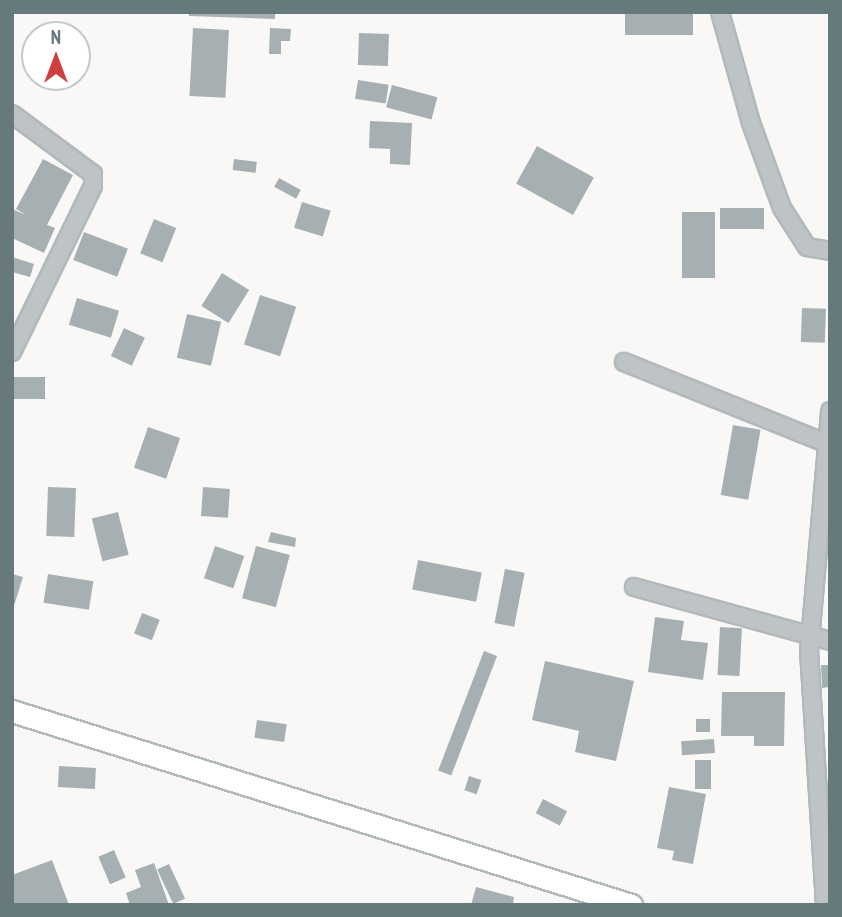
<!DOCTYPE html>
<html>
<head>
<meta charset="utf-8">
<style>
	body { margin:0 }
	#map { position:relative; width:842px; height:917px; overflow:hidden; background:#f9f8f7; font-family:"PT Sans Narrow",sans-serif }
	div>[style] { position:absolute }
	.building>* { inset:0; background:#a6b0b3; transform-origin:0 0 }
	.roads { filter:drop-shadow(2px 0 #b1b9bb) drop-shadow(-2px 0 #b1b9bb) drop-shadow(0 2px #b1b9bb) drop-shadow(0 -2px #b1b9bb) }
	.street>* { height:16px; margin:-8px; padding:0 8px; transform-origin:8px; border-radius:8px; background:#bec4c6 }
	.secondary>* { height:21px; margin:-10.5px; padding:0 10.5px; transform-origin:10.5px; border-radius:10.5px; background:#fff }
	span { translate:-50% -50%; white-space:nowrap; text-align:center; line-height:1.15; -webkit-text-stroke:7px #fff; paint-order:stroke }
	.frame { position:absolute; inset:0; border:14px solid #667a7e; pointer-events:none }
	.north { position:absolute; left:21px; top:21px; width:70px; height:70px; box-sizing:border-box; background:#fff; border:2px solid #c2cacb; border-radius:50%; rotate:0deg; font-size:19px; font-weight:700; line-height:28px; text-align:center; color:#667a7e }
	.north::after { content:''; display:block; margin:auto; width:24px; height:32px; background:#d13e3f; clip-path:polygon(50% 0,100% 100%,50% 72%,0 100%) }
</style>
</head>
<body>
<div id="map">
	<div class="building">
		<div style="clip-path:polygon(189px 12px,275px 12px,275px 19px,189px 16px)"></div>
		<div style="left:693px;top:14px;width:21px;height:68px;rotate:90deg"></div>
		<div style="left:193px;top:28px;width:36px;height:68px;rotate:3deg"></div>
		<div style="clip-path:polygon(270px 28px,291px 29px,290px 41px,281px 41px,281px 54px,269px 54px)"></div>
		<div style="left:359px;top:33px;width:30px;height:32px;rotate:2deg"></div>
		<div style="left:358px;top:80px;width:31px;height:19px;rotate:9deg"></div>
		<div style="left:392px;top:85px;width:47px;height:23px;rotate:15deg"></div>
		<div style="clip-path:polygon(370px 121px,412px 123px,410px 165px,390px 164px,390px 149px,369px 148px)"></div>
		<div style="left:537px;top:146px;width:65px;height:43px;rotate:29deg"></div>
		<div style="clip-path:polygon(43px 159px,73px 175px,47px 225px,55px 228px,44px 253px,12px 238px,12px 209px,26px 215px,16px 209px)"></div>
		<div style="left:234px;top:159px;width:23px;height:11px;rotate:7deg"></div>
		<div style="left:279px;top:178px;width:25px;height:10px;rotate:29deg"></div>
		<div style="left:302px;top:202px;width:30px;height:27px;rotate:17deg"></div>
		<div style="left:764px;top:208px;width:21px;height:44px;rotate:90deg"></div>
		<div style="left:682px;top:212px;width:33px;height:66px"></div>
		<div style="left:154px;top:219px;width:24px;height:37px;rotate:22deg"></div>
		<div style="left:84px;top:232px;width:47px;height:30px;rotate:21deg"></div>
		<div style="clip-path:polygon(12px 257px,34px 264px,30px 277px,12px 272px)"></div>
		<div style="left:222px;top:273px;width:32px;height:39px;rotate:32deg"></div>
		<div style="left:260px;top:295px;width:38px;height:52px;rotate:18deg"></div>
		<div style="left:77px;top:298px;width:44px;height:28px;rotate:17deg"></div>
		<div style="left:802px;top:308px;width:24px;height:34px;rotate:2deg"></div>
		<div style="left:187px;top:314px;width:35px;height:45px;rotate:13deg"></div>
		<div style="left:124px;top:328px;width:23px;height:31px;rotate:25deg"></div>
		<div style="left:12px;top:377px;width:33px;height:22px"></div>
		<div style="left:733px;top:425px;width:28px;height:71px;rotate:10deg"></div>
		<div style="left:148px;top:427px;width:34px;height:43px;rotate:19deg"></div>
		<div style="left:48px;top:487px;width:28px;height:49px;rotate:2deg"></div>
		<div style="left:203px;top:487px;width:27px;height:29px;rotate:4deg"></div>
		<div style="left:118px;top:512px;width:44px;height:27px;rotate:76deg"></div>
		<div style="clip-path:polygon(271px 532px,296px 538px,295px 547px,268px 542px)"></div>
		<div style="left:215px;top:546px;width:31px;height:34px;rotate:19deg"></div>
		<div style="left:256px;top:546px;width:35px;height:54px;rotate:15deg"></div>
		<div style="left:418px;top:560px;width:65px;height:30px;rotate:11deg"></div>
		<div style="left:505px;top:569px;width:20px;height:55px;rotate:11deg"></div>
		<div style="clip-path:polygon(12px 574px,23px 577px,13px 609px,12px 609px)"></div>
		<div style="left:48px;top:574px;width:46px;height:29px;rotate:9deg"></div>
		<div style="left:142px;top:613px;width:19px;height:22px;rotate:21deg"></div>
		<div style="clip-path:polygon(655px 617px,684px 621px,681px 640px,708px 643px,703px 680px,648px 672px)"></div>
		<div style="left:720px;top:627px;width:22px;height:48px;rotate:3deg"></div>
		<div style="left:484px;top:651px;width:14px;height:128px;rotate:21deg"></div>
		<div style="clip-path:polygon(545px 661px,634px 681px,616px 761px,575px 752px,579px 731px,532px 720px)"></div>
		<div style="clip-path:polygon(821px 665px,830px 665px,830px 687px,822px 688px)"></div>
		<div style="clip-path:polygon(722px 692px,785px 692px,784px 746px,754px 746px,754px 736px,721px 736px)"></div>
		<div style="left:696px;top:719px;width:14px;height:13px"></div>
		<div style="left:257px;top:720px;width:30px;height:18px;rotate:8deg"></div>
		<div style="left:714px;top:739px;width:14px;height:33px;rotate:86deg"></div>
		<div style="left:695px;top:760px;width:16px;height:29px"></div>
		<div style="left:59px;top:766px;width:37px;height:21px;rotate:3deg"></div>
		<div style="left:469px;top:776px;width:13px;height:15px;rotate:18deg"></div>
		<div style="clip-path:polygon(669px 787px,706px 794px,693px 864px,672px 860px,674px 851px,657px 848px)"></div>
		<div style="left:543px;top:799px;width:27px;height:16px;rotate:27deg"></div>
		<div style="left:114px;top:850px;width:30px;height:17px;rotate:67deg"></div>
		<div style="clip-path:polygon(52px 860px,69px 905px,12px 905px,12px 875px)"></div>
		<div style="clip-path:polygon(154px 863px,169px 905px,130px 905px,126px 893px,141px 887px,135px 870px)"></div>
		<div style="left:169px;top:864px;width:38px;height:13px;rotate:65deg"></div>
		<div style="clip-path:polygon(476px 887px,514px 897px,513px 905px,471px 905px)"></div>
	</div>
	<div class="roads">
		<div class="street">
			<div style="left:720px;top:12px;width:115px;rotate:74.4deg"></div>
			<div style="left:751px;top:123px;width:90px;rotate:70deg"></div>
			<div style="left:782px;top:208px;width:46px;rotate:57.3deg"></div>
			<div style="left:807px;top:247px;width:23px;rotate:10deg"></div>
			<div style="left:12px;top:114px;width:101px;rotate:36.5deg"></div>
			<div style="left:93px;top:174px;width:12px;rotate:90deg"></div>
			<div style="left:93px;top:186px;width:185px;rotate:116deg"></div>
			<div style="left:624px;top:362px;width:217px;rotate:21.9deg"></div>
			<div style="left:634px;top:587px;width:203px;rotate:15.4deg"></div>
			<div style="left:825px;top:905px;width:254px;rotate:-93.6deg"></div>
			<div style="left:809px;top:652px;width:242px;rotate:-85deg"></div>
		</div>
		<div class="secondary">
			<div style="left:12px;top:711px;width:649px;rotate:17.4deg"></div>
		</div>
	</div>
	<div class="frame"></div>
	<div class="north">N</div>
</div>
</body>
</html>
